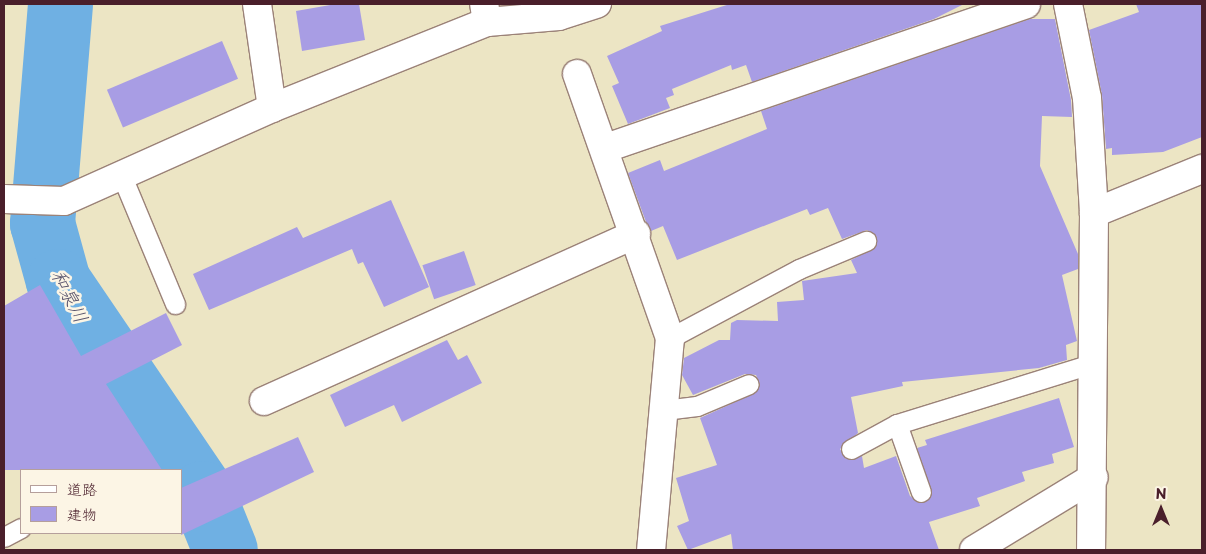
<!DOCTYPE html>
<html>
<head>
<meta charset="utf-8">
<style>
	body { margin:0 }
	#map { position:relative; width:1206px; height:554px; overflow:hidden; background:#ece5c4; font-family:"Playpen Sans","Klee One",sans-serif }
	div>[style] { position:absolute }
	.river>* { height:65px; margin:-32.5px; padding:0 32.5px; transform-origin:32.5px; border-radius:32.5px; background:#6fb0e3 }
	.building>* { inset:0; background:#a89de4; transform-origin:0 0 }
	.roads { filter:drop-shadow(1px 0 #9b8278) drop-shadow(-1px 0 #9b8278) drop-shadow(0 1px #9b8278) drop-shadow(0 -1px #9b8278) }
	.lane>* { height:19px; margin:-9.5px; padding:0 9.5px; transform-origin:9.5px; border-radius:9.5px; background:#fff }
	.street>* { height:28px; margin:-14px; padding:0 14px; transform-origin:14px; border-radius:14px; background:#fff }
	.secondary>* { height:28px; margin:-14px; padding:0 14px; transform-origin:14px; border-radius:14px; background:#fff }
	span { translate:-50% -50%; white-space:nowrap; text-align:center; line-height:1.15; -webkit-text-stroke:5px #fcf5e5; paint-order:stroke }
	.water-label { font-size:19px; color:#57526b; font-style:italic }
	.frame { position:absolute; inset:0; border:5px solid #4a1f2b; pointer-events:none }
	.legend { position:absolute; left:20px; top:469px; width:162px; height:65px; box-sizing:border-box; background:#fcf5e5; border:1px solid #b59f9b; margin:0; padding:6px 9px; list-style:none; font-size:15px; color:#4a1f2b }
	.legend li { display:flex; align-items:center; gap:10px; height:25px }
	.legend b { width:25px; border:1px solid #b59f9b }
	.north { position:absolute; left:1136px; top:484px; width:50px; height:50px; -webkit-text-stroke:4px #fcf5e5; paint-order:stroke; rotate:0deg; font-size:14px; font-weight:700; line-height:20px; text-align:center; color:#4a1f2b }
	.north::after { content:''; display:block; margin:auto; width:18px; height:22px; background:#4a1f2b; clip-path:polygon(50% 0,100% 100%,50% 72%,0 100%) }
</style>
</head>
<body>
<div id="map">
	<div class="river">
		<div style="left:60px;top:4px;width:220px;rotate:94.7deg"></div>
		<div style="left:42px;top:223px;width:60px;rotate:74.6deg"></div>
		<div style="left:58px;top:281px;width:256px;rotate:55.8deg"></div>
		<div style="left:202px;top:493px;width:61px;rotate:68deg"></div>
	</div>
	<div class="building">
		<div style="clip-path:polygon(336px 4px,359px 4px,365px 40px,302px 51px,296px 11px)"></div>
		<div style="clip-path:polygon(730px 4px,964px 4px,934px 19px,752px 82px,746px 65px,732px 70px,731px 65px,672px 89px,674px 95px,666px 98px,670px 108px,628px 124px,612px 86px,619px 83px,607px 56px,662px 31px,660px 26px)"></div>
		<div style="clip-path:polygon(1136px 4px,1202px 4px,1202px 137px,1163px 152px,1112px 155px,1112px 148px,1106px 149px,1102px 95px,1089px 30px,1139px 12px)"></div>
		<div style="clip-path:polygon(1030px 19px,1055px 19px,1071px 100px,1072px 117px,1042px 116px,1040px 166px,1078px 254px,1078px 269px,1062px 275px,1077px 341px,1066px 345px,1067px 360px,1039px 368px,902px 382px,903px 386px,851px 397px,858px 433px,840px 449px,846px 459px,862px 456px,864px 468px,896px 456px,910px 496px,919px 503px,932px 494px,917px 448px,927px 445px,925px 440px,1059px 398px,1074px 447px,1052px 454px,1054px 463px,1022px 472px,1025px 481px,977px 498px,980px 506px,929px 522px,939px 550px,733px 550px,731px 534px,688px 550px,677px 526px,689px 521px,676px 478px,717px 465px,700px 418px,753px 394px,760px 385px,756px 375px,745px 374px,693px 395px,682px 375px,684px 358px,719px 340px,730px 340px,731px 323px,737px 320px,778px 321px,777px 302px,804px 300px,802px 281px,857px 273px,851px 260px,875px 248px,877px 237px,867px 230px,842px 239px,828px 208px,810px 215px,807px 209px,677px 260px,663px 226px,651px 231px,646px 222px,628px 173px,660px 160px,664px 171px,767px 129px,761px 111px)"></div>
		<div style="left:222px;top:41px;width:41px;height:125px;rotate:67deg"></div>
		<div style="clip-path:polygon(391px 200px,429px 287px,384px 307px,363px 262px,358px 264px,352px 249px,209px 310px,193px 274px,297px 227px,303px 238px)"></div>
		<div style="left:464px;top:251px;width:36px;height:44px;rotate:71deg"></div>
		<div style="clip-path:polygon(40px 285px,81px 356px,166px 313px,182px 345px,106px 384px,162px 470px,4px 470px,4px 306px)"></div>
		<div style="clip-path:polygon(447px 340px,458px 360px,467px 355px,482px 383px,402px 422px,394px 405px,345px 427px,330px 395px)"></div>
		<div style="clip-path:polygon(298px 437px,314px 472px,181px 535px,181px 488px)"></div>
	</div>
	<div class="roads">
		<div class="lane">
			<div style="left:121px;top:174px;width:141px;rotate:67.4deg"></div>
			<div style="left:670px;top:338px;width:146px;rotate:-28.1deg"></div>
			<div style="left:799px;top:269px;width:73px;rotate:-22.7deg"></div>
			<div style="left:664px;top:410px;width:33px;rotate:-7deg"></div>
			<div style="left:697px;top:406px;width:56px;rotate:-22.9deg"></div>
			<div style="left:897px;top:424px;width:72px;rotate:70.6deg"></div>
			<div style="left:851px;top:449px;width:52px;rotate:-28.5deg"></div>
			<div style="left:897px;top:424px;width:206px;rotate:-17.2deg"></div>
			<div style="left:4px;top:537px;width:19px;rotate:-28deg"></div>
		</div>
		<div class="street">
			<div style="left:257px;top:4px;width:105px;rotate:81.8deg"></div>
			<div style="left:1068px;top:4px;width:96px;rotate:78.6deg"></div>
			<div style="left:1087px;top:98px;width:115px;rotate:86.5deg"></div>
			<div style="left:1094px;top:213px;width:337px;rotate:90.5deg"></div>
			<div style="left:487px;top:22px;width:72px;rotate:-4.8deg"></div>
			<div style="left:559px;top:16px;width:40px;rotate:-18deg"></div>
			<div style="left:577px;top:74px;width:280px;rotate:70.6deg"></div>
			<div style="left:670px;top:338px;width:213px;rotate:95.1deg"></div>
			<div style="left:606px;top:148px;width:444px;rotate:-18.9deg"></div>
			<div style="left:1094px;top:213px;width:117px;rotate:-22.2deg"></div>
			<div style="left:264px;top:401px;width:408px;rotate:-24.2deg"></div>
			<div style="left:974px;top:550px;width:140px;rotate:-31.3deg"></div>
		</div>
		<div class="secondary">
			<div style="left:4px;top:199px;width:60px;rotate:1.9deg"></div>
			<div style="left:64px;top:201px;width:228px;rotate:-24.1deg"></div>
			<div style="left:272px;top:108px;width:232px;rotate:-21.8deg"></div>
			<div style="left:487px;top:22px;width:18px;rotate:-99deg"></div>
		</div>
	</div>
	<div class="water-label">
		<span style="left:70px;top:296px;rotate:63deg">和泉川</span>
	</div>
	<div class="frame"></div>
	<ul class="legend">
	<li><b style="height:6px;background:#fff"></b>道路</li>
	<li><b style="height:14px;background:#a89de4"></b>建物</li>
	</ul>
	<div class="north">N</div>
</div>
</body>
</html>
